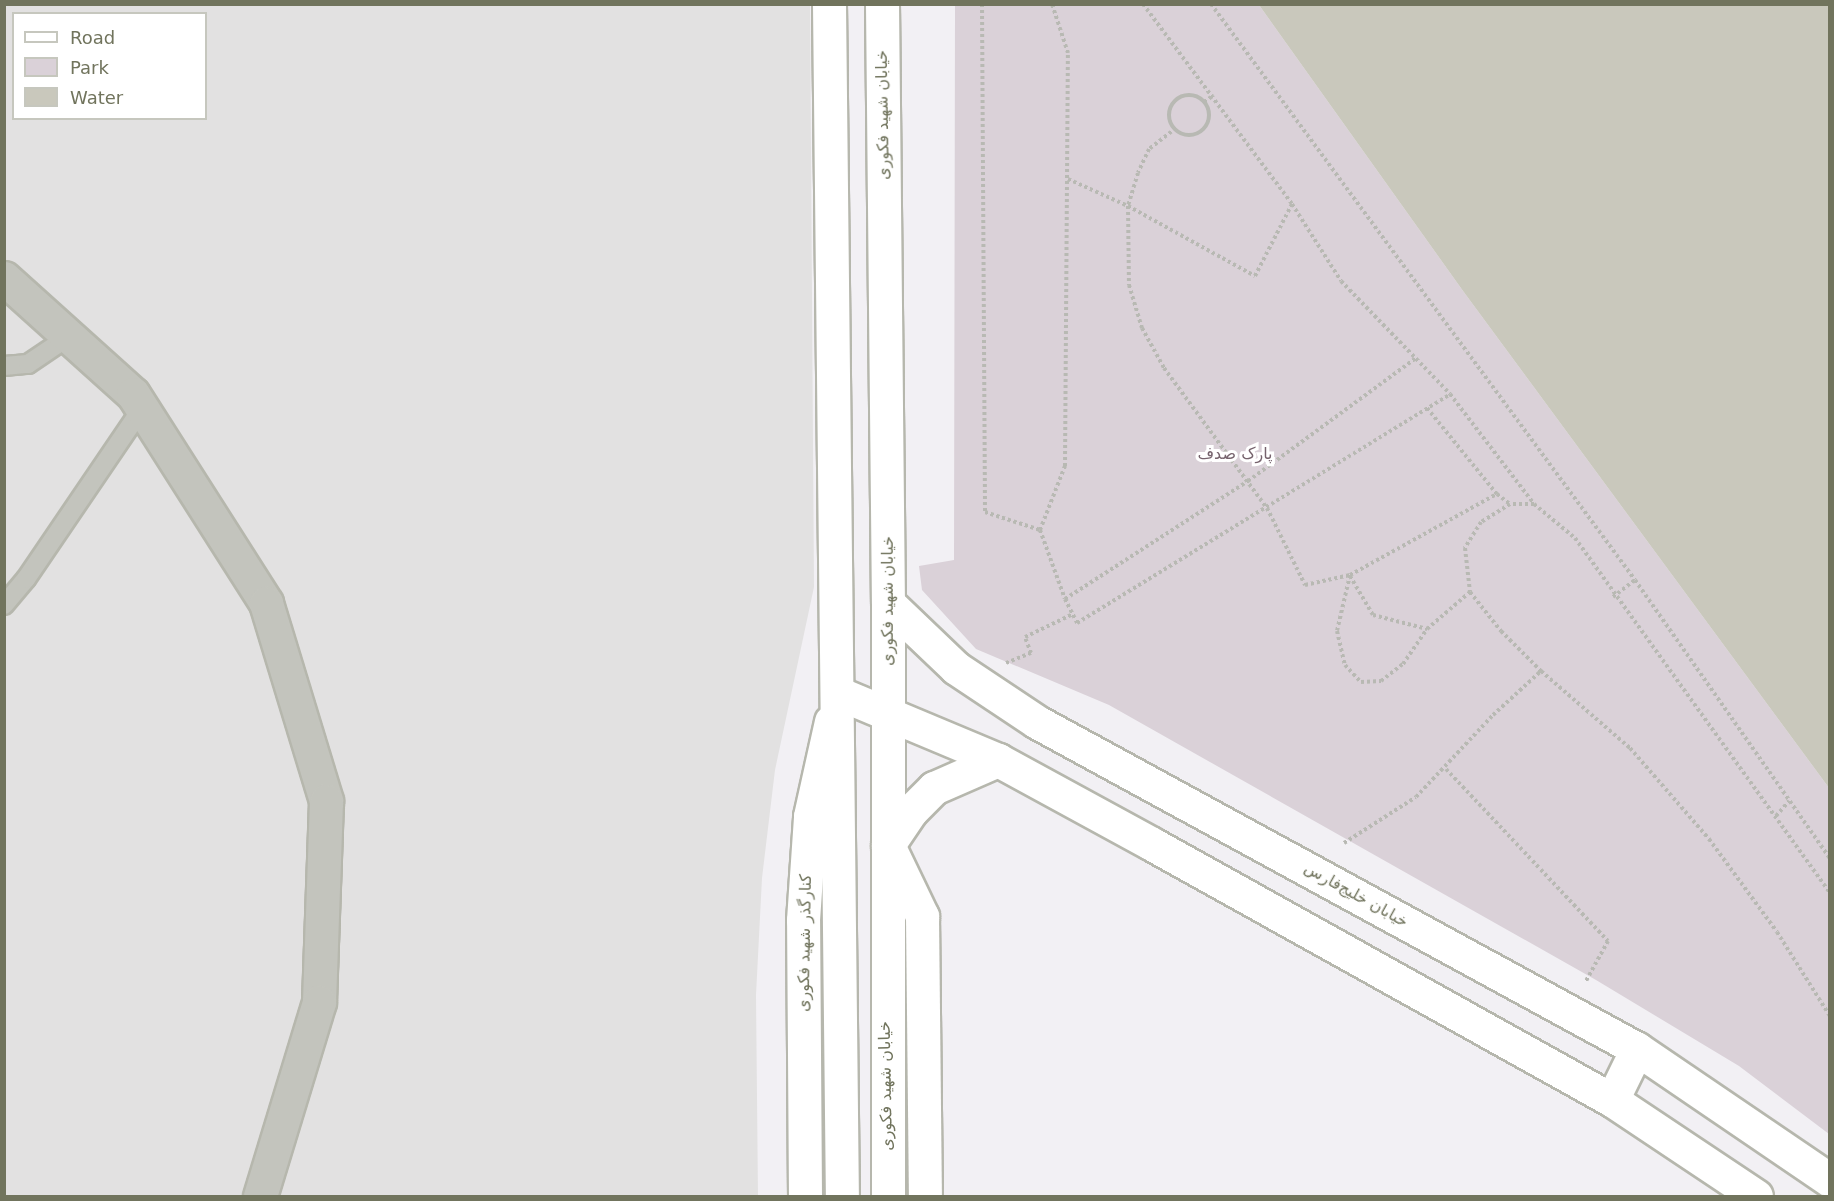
<!DOCTYPE html>
<html>
<head>
<meta charset="utf-8">
<style>
	body { margin:0 }
	#map { position:relative; width:1834px; height:1201px; overflow:hidden; background:#f2f0f4; font-family:"DejaVu Sans","Noto Sans Arabic",sans-serif }
	div>[style] { position:absolute }
	.built>* { inset:0; background:#e2e1e1 }
	.green>* { inset:0; background:#dad1d8 }
	.water>* { inset:0; background:#c9c8bc }
	.path>* { height:4px; margin-top:-2px; transform-origin:0; background:repeating-linear-gradient(90deg,#b8b9b3 0 3px,transparent 0 6px) }
	.path>.ring { margin:-2px; padding:0; box-sizing:content-box; background:none; border:4px solid #b8b9b3; border-radius:50% }
	.roads { filter:drop-shadow(2px 0 #b6b7ad) drop-shadow(-2px 0 #b6b7ad) drop-shadow(0 2px #b6b7ad) drop-shadow(0 -2px #b6b7ad) }
	.lane>* { height:18px; margin:-9px; padding:0 9px; transform-origin:9px; border-radius:9px; background:#c3c4bd }
	.street>* { height:33px; margin:-16.5px; padding:0 16.5px; transform-origin:16.5px; border-radius:16.5px; background:#c3c4bd }
	.secondary>* { height:33px; margin:-16.5px; padding:0 16.5px; transform-origin:16.5px; border-radius:16.5px; background:#fff }
	.primary>* { height:33px; margin:-16.5px; padding:0 16.5px; transform-origin:16.5px; border-radius:16.5px; background:#fff }
	span { translate:-50% -50%; white-space:nowrap; text-align:center; line-height:1.15; -webkit-text-stroke:6px #fff; paint-order:stroke }
	.street-label { font-size:16px; color:#71745d }
	.park-label { font-size:16px; color:#76636d }
	.frame { position:absolute; inset:0; border:6px solid #71745d; pointer-events:none }
	.legend { position:absolute; left:12px; top:12px; width:195px; height:108px; box-sizing:border-box; background:#fff; border:2px solid #c6c7be; margin:0; padding:8px 10px; list-style:none; font-size:18px; color:#71745d }
	.legend li { display:flex; align-items:center; gap:12px; height:30px }
	.legend b { width:30px; border:2px solid #c6c7be }
</style>
</head>
<body>
<div id="map">
	<div class="built">
		<div style="clip-path:polygon(evenodd,5px 5px,810px 5px,814px 587px,775px 770px,762px 878px,756px 995px,758px 1196px,5px 1196px,5px 5px,14px 14px,206px 14px,206px 118px,14px 118px,14px 14px)"></div>
	</div>
	<div class="green">
		<div style="clip-path:polygon(955px 5px,1259px 5px,1463px 291px,1829px 788px,1829px 1134px,1739px 1066px,1596px 980px,1109px 705px,976px 649px,922px 590px,919px 566px,954px 560px)"></div>
	</div>
	<div class="water">
		<div style="clip-path:polygon(1259px 5px,1829px 5px,1829px 788px,1463px 291px)"></div>
	</div>
	<div class="path">
		<div style="left:982px;top:4px;width:508px;rotate:89.66deg"></div>
		<div style="left:985px;top:512px;width:58px;rotate:18.1deg"></div>
		<div style="left:1040px;top:530px;width:73px;rotate:70.1deg"></div>
		<div style="left:1065px;top:599px;width:27px;rotate:63deg"></div>
		<div style="left:1077px;top:623px;width:438px;rotate:-31.5deg"></div>
		<div style="left:1143px;top:4px;width:249px;rotate:53.3deg"></div>
		<div style="left:1292px;top:204px;width:91px;rotate:57.5deg"></div>
		<div style="left:1341px;top:281px;width:157px;rotate:46deg"></div>
		<div style="left:1450px;top:394px;width:138px;rotate:52.6deg"></div>
		<div style="left:1534px;top:504px;width:53px;rotate:39.7deg"></div>
		<div style="left:1575px;top:538px;width:437px;rotate:54.3deg"></div>
		<div style="left:1211px;top:4px;width:715px;rotate:53.64deg"></div>
		<div style="left:1635px;top:580px;width:340px;rotate:55deg"></div>
		<div class="ring" style="left:1169px;top:95px;width:36px;height:36px"></div>
		<div style="left:1204px;top:102px;width:12px;rotate:-35deg"></div>
		<div style="left:1176px;top:128px;width:34px;rotate:142deg"></div>
		<div style="left:1149px;top:149px;width:26px;rotate:115deg"></div>
		<div style="left:1138px;top:173px;width:34px;rotate:107deg"></div>
		<div style="left:1128px;top:206px;width:79px;rotate:89.3deg"></div>
		<div style="left:1129px;top:285px;width:45px;rotate:73.2deg"></div>
		<div style="left:1142px;top:328px;width:46px;rotate:61.2deg"></div>
		<div style="left:1164px;top:368px;width:174px;rotate:53.7deg"></div>
		<div style="left:1267px;top:508px;width:86px;rotate:63.7deg"></div>
		<div style="left:1305px;top:585px;width:46px;rotate:-12.5deg"></div>
		<div style="left:1350px;top:575px;width:168px;rotate:-28.9deg"></div>
		<div style="left:1068px;top:179px;width:66px;rotate:24.2deg"></div>
		<div style="left:1128px;top:206px;width:145px;rotate:28.9deg"></div>
		<div style="left:1255px;top:276px;width:81px;rotate:-62.8deg"></div>
		<div style="left:1427px;top:408px;width:111px;rotate:50.9deg"></div>
		<div style="left:1497px;top:494px;width:16px;rotate:38deg"></div>
		<div style="left:1534px;top:504px;width:24px;rotate:180deg"></div>
		<div style="left:1510px;top:504px;width:34px;rotate:148deg"></div>
		<div style="left:1481px;top:522px;width:31px;rotate:122deg"></div>
		<div style="left:1465px;top:548px;width:44px;rotate:83.5deg"></div>
		<div style="left:1470px;top:592px;width:50px;rotate:51.5deg"></div>
		<div style="left:1501px;top:631px;width:57px;rotate:45deg"></div>
		<div style="left:1541px;top:671px;width:118px;rotate:40.9deg"></div>
		<div style="left:1630px;top:748px;width:121px;rotate:49deg"></div>
		<div style="left:1709px;top:839px;width:115px;rotate:53.8deg"></div>
		<div style="left:1777px;top:932px;width:99px;rotate:57.8deg"></div>
		<div style="left:1040px;top:530px;width:69px;rotate:-68.7deg"></div>
		<div style="left:1065px;top:466px;width:413px;rotate:-89.6deg"></div>
		<div style="left:1068px;top:53px;width:52px;rotate:-108.1deg"></div>
		<div style="left:1350px;top:575px;width:57px;rotate:103.1deg"></div>
		<div style="left:1337px;top:631px;width:35px;rotate:77deg"></div>
		<div style="left:1345px;top:665px;width:23px;rotate:47deg"></div>
		<div style="left:1361px;top:682px;width:20px;rotate:-3deg"></div>
		<div style="left:1381px;top:681px;width:28px;rotate:-38deg"></div>
		<div style="left:1403px;top:664px;width:42px;rotate:-55.6deg"></div>
		<div style="left:1427px;top:629px;width:57px;rotate:-40.7deg"></div>
		<div style="left:1350px;top:576px;width:45px;rotate:59.5deg"></div>
		<div style="left:1373px;top:615px;width:56px;rotate:14.5deg"></div>
		<div style="left:1613px;top:597px;width:28px;rotate:-38deg"></div>
		<div style="left:1065px;top:599px;width:218px;rotate:-32.8deg"></div>
		<div style="left:1248px;top:481px;width:208px;rotate:-36.2deg"></div>
		<div style="left:1006px;top:663px;width:27px;rotate:-22deg"></div>
		<div style="left:1031px;top:653px;width:17px;rotate:-111deg"></div>
		<div style="left:1025px;top:637px;width:53px;rotate:-25.6deg"></div>
		<div style="left:1446px;top:769px;width:236px;rotate:46.7deg"></div>
		<div style="left:1608px;top:941px;width:46px;rotate:118.8deg"></div>
		<div style="left:1776px;top:816px;width:20px;rotate:-49deg"></div>
		<div style="left:1344px;top:843px;width:85px;rotate:-32.6deg"></div>
		<div style="left:1416px;top:797px;width:112px;rotate:-46.8deg"></div>
		<div style="left:1493px;top:715px;width:65px;rotate:-42.5deg"></div>
	</div>
	<div class="roads">
		<div class="lane">
			<div style="left:4px;top:366px;width:24px;rotate:-5deg"></div>
			<div style="left:28px;top:364px;width:48px;rotate:-34deg"></div>
			<div style="left:4px;top:605px;width:34px;rotate:-50deg"></div>
			<div style="left:26px;top:579px;width:207px;rotate:-55.8deg"></div>
		</div>
		<div class="street">
			<div style="left:4px;top:278px;width:173px;rotate:42deg"></div>
			<div style="left:133px;top:394px;width:248px;rotate:57.5deg"></div>
			<div style="left:266px;top:603px;width:207px;rotate:73.1deg"></div>
			<div style="left:326px;top:801px;width:201px;rotate:92deg"></div>
			<div style="left:319px;top:1002px;width:203px;rotate:106.9deg"></div>
		</div>
		<div class="secondary">
			<div style="left:888px;top:845px;width:79px;rotate:64.4deg"></div>
			<div style="left:922px;top:916px;width:280px;rotate:89.4deg"></div>
			<div style="left:805px;top:1196px;width:276px;rotate:-90.4deg"></div>
			<div style="left:803px;top:920px;width:104px;rotate:-86.1deg"></div>
			<div style="left:810px;top:816px;width:97px;rotate:-77.5deg"></div>
		</div>
		<div class="primary">
			<div style="left:829px;top:4px;width:1192px;rotate:89.38deg"></div>
			<div style="left:882px;top:4px;width:599px;rotate:89.43deg"></div>
			<div style="left:888px;top:603px;width:593px;rotate:90deg"></div>
			<div style="left:888px;top:603px;width:94px;rotate:43.7deg"></div>
			<div style="left:956px;top:668px;width:97px;rotate:33.7deg"></div>
			<div style="left:1037px;top:722px;width:683px;rotate:28.59deg"></div>
			<div style="left:1637px;top:1049px;width:233px;rotate:34.2deg"></div>
			<div style="left:838px;top:693px;width:173px;rotate:22.7deg"></div>
			<div style="left:998px;top:760px;width:175px;rotate:28.6deg"></div>
			<div style="left:1152px;top:844px;width:526px;rotate:29.1deg"></div>
			<div style="left:1612px;top:1100px;width:173px;rotate:33.7deg"></div>
			<div style="left:888px;top:845px;width:41px;rotate:-55.9deg"></div>
			<div style="left:911px;top:811px;width:33px;rotate:-45deg"></div>
			<div style="left:934px;top:788px;width:70px;rotate:-23.6deg"></div>
			<div style="left:1612px;top:1100px;width:57px;rotate:-63.9deg"></div>
		</div>
	</div>
	<div class="street-label">
		<span style="left:883px;top:115px;rotate:-91deg">خیابان شهید فکوری</span>
		<span style="left:888px;top:601px;rotate:-90deg">خیابان شهید فکوری</span>
		<span style="left:1356px;top:895px;rotate:29deg">خیابان خلیج‌فارس</span>
		<span style="left:805px;top:943px;rotate:-89deg">کنارگذر شهید فکوری</span>
		<span style="left:886px;top:1086px;rotate:-91deg">خیابان شهید فکوری</span>
	</div>
	<div class="park-label">
		<span style="left:1235px;top:454px">پارک صدف</span>
	</div>
	<div class="frame"></div>
	<ul class="legend">
	<li><b style="height:8px;background:#fff"></b>Road</li>
	<li><b style="height:16px;background:#dad1d8"></b>Park</li>
	<li><b style="height:16px;background:#c9c8bc"></b>Water</li>
	</ul>
</div>
</body>
</html>
